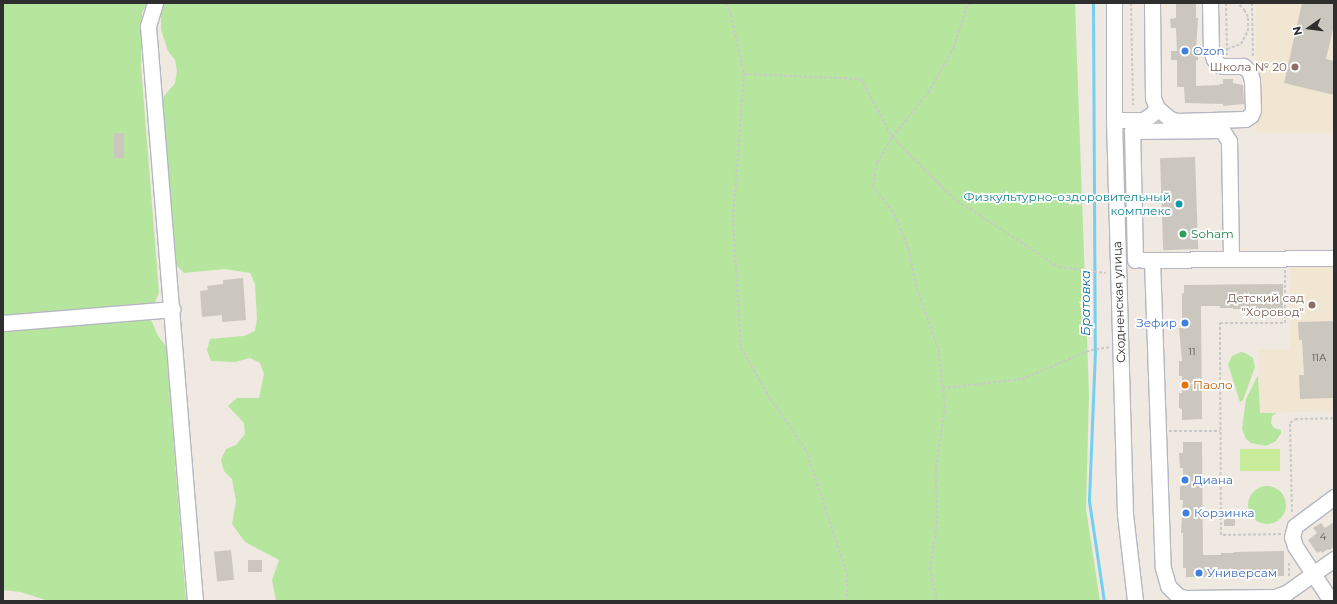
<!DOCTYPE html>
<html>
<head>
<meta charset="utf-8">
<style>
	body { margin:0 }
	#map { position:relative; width:1337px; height:604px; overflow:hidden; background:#efe9e1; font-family:Montserrat,sans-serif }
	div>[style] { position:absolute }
	.education>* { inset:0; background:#f0e6d1; transform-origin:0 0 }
	.green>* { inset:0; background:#b6e59e }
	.round { border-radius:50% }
	.pitch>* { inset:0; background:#c9ec9a; transform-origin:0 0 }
	.stream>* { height:3px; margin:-1.5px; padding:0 1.5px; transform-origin:1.5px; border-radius:1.5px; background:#75cff0 }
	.building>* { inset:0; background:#cbc7bf; transform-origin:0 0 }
	.path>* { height:2px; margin-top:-1px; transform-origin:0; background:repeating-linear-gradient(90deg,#c9c9c9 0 3px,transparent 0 5px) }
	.roads { filter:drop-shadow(1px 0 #b4b7c1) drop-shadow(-1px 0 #b4b7c1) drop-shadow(0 1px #b4b7c1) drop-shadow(0 -1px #b4b7c1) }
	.minor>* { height:15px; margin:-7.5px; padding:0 7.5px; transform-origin:7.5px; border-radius:7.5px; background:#fff }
	.dots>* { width:11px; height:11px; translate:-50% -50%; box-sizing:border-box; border:2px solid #fff; border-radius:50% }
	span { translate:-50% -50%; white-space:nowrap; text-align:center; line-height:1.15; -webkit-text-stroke:3.5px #fff; paint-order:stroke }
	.number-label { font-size:10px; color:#555452 }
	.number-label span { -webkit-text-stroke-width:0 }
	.shop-label { font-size:12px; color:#366cbe }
	.left { translate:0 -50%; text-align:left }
	.right { translate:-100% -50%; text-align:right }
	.education-label { font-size:12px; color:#785e54 }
	.culture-label { font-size:12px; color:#0d838f }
	.leisure-label { font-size:12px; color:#27864d }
	.street-label { font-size:12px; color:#2e2e2e }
	.food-label { font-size:12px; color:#c56008 }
	.water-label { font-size:13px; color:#0d6fa3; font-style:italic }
	.frame { position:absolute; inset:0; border:4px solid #2e2e2e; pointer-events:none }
	.north { position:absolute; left:1289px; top:8px; width:40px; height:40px; -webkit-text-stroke:3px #fff; paint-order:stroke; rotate:256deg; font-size:11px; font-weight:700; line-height:16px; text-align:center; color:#2e2e2e }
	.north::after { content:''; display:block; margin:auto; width:14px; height:18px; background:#2e2e2e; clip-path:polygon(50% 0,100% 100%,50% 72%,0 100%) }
</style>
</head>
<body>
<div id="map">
	<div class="education">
		<div style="left:1256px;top:3px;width:78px;height:130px"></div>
		<div style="clip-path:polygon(1334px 266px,1334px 411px,1260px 413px,1258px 349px,1290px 349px,1290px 267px)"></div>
	</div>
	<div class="green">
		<div style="clip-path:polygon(3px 3px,147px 3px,142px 13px,141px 66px,159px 293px,149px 315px,158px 336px,166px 346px,186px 601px,49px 601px,20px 592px,3px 590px)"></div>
		<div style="clip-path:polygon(163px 3px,1075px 3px,1089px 394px,1086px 509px,1100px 601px,276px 601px,272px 580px,279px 560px,245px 542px,232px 524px,236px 501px,232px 479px,224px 471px,221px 460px,226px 449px,236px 445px,245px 434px,244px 423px,228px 406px,237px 398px,259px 398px,264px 374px,260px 363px,250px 358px,235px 362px,211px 361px,207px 350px,210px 339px,244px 336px,255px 331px,257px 319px,255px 284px,250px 273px,225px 269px,184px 273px,176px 265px,169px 242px,160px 101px,175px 83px,177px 71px,175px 60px,168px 51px,161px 30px,161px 6px)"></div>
		<div style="clip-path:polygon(1241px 352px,1245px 353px,1253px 358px,1255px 367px,1243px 400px,1240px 402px,1228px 364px,1232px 356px)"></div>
		<div style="clip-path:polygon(1258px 375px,1260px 413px,1277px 413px,1272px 416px,1271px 423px,1274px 428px,1281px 430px,1281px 433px,1276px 441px,1266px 446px,1251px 443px,1246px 439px,1242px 429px,1246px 399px)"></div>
		<div class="round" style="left:1248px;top:486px;width:38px;height:38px"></div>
	</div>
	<div class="pitch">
		<div style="left:1240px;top:449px;width:40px;height:22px"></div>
	</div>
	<div class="stream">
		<div style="left:1093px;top:3px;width:347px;rotate:89.7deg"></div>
		<div style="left:1095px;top:350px;width:151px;rotate:92.3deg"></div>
		<div style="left:1089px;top:501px;width:101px;rotate:81.5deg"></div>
	</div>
	<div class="building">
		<div style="clip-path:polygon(1176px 3px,1196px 3px,1196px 18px,1198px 18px,1196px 50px,1198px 50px,1198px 60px,1196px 60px,1196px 86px,1219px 85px,1220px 84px,1223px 84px,1223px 79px,1233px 79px,1233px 83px,1243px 85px,1244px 104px,1223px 106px,1223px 104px,1185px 103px,1184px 87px,1177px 87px,1177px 60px,1171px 60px,1171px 51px,1177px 51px,1176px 28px,1171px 28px,1170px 19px,1176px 18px)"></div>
		<div style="clip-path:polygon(1302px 3px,1334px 3px,1334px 25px,1326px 59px,1334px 61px,1334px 95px,1284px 83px)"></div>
		<div style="left:124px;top:133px;width:25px;height:10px;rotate:90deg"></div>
		<div style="left:1195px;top:157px;width:92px;height:35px;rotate:88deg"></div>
		<div style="clip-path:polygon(243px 278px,246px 320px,222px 322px,222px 315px,202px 317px,200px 291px,208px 290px,207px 286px,223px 284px,223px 280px)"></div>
		<div style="clip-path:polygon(1283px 284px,1283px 309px,1233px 309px,1233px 308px,1220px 308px,1220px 306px,1201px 306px,1202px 419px,1182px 420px,1182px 409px,1179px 408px,1179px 393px,1182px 393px,1182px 376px,1179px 376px,1179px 361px,1182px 361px,1179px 328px,1182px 328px,1182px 294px,1184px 293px,1184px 285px)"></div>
		<div style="clip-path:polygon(1334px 321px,1334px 398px,1300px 399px,1299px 375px,1304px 375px,1302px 340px,1299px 340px,1298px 322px)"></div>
		<div style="clip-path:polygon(1183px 442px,1202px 442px,1203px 555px,1221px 555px,1221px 553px,1234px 553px,1234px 552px,1284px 551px,1284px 576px,1186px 577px,1186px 568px,1183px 568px,1183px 533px,1181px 533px,1183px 500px,1180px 500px,1180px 486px,1183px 486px,1183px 468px,1180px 468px,1179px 453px,1183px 453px)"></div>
		<div style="left:1224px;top:519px;width:11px;height:7px"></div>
		<div style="clip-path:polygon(1334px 522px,1334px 547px,1329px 550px,1328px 549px,1322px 553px,1321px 551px,1317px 553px,1308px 540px,1317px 533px,1313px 528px,1321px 523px,1325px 528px)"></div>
		<div style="left:231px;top:550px;width:30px;height:17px;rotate:84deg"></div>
		<div style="left:262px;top:560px;width:12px;height:14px;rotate:90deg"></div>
	</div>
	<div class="path">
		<div style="left:726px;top:3px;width:13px;rotate:67deg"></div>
		<div style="left:731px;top:15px;width:60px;rotate:77.6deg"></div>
		<div style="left:744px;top:74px;width:145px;rotate:94.3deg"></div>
		<div style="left:733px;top:219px;width:129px;rotate:86.5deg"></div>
		<div style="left:741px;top:348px;width:58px;rotate:59.9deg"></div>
		<div style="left:770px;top:398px;width:63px;rotate:55.3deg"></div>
		<div style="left:806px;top:450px;width:131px;rotate:71.7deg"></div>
		<div style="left:847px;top:574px;width:27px;rotate:90deg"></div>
		<div style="left:1131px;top:3px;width:102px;rotate:88.9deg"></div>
		<div style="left:1226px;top:3px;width:52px;rotate:88.9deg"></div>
		<div style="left:1252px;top:3px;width:55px;rotate:89deg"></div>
		<div style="left:968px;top:5px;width:5px;rotate:-22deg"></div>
		<div style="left:1227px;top:49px;width:15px;rotate:-20deg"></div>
		<div style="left:1241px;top:44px;width:15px;rotate:-62deg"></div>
		<div style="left:1248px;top:31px;width:14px;rotate:-90deg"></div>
		<div style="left:1248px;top:17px;width:7px;rotate:-117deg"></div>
		<div style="left:1245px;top:11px;width:11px;rotate:-131deg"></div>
		<div style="left:744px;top:74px;width:117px;rotate:2.4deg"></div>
		<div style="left:861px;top:79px;width:66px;rotate:61.9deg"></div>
		<div style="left:892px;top:137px;width:86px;rotate:45deg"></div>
		<div style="left:953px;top:198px;width:126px;rotate:33.1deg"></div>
		<div style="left:1059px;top:267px;width:47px;rotate:7.3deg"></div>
		<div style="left:943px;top:388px;width:80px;rotate:-6.5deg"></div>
		<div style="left:1022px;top:379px;width:75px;rotate:-22.8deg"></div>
		<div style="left:1091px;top:350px;width:18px;rotate:-9deg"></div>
		<div style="left:1169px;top:431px;width:51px"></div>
		<div style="left:1292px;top:512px;width:89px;rotate:-91.3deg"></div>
		<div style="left:1290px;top:423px;width:6px;rotate:-39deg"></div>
		<div style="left:1295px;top:419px;width:39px;rotate:-1deg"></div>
		<div style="left:1281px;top:534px;width:60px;rotate:179deg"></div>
		<div style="left:1221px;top:535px;width:212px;rotate:-90.3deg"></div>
		<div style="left:1220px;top:323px;width:65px"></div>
		<div style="left:1285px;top:323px;width:54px;rotate:-90deg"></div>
		<div style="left:1289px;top:576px;width:15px;rotate:-90deg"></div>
		<div style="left:937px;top:601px;width:33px;rotate:-102deg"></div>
		<div style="left:930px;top:569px;width:47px;rotate:-81.3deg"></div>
		<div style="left:937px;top:523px;width:56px;rotate:-91deg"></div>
		<div style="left:936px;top:467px;width:61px;rotate:-81.5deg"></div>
		<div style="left:945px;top:407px;width:59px;rotate:-96.8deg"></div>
		<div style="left:938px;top:348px;width:66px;rotate:-109.5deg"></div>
		<div style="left:916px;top:286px;width:38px;rotate:-101deg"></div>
		<div style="left:909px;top:249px;width:40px;rotate:-113.4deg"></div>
		<div style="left:893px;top:212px;width:33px;rotate:-128deg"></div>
		<div style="left:873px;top:186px;width:23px;rotate:-80deg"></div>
		<div style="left:877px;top:163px;width:30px;rotate:-60deg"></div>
		<div style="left:892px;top:137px;width:57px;rotate:-50.7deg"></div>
		<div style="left:928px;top:93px;width:53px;rotate:-60.5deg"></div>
		<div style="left:954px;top:47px;width:46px;rotate:-72.3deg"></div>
	</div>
	<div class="roads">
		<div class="minor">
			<div style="left:155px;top:3px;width:24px;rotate:107deg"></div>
			<div style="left:148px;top:26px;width:577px;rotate:85.33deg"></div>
			<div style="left:1114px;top:3px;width:117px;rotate:90deg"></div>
			<div style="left:1114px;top:120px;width:394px;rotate:88.4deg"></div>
			<div style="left:1125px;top:514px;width:88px;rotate:83.4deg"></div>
			<div style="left:1152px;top:3px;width:95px;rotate:89.4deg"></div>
			<div style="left:1153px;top:98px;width:11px;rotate:68deg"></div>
			<div style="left:1157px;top:108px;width:17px;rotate:40deg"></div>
			<div style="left:1170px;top:119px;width:7px;rotate:16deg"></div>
			<div style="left:1177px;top:121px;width:68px;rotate:-1.7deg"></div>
			<div style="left:1245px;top:119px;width:7px;rotate:-34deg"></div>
			<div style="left:1251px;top:115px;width:5px;rotate:-68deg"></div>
			<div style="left:1253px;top:110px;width:30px;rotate:-92deg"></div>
			<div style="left:1252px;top:80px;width:9px;rotate:-108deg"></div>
			<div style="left:1249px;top:71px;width:8px;rotate:-140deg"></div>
			<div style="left:1243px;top:66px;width:20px;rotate:180deg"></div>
			<div style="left:1223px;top:66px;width:4px;rotate:-166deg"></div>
			<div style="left:1219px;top:65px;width:8px;rotate:-130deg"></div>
			<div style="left:1214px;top:59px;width:9px;rotate:-108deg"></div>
			<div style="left:1211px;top:50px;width:47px;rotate:-91.2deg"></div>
			<div style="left:1114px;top:120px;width:29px"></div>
			<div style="left:1143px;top:120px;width:9px;rotate:-32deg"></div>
			<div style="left:1151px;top:115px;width:9px;rotate:-49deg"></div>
			<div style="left:1135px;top:260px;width:129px;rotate:-91.3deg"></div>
			<div style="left:1132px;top:131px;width:90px;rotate:-0.6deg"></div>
			<div style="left:1222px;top:130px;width:13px;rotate:58deg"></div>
			<div style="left:1229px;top:141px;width:118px;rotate:89deg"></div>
			<div style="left:1143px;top:260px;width:191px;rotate:-0.6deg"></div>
			<div style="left:1152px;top:260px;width:308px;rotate:88deg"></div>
			<div style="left:1163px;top:568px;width:19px;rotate:74deg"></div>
			<div style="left:1168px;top:586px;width:14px;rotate:45deg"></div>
			<div style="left:1178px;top:596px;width:8px;rotate:14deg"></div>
			<div style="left:1186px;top:598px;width:89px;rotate:-0.6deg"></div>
			<div style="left:1275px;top:597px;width:12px;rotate:-20deg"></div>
			<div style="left:1286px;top:593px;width:59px;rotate:-35.3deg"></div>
			<div style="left:3px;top:323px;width:170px;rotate:-4.7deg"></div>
			<div style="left:1329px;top:598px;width:62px;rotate:-123.2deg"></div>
			<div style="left:1295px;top:546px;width:9px;rotate:-108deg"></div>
			<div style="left:1292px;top:537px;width:11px;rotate:-75deg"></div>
			<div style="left:1295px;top:526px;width:49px;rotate:-36.6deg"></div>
		</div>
	</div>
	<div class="dots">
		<div style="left:1185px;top:51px;background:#3f7fe0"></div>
		<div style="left:1295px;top:67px;background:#8d6e63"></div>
		<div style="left:1179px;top:204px;background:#0f9aa8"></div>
		<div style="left:1183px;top:234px;background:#2e9e5b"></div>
		<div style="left:1312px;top:305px;background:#8d6e63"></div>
		<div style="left:1185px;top:323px;background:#3f7fe0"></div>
		<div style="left:1185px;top:385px;background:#e8710a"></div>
		<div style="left:1185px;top:480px;background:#3f7fe0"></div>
		<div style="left:1186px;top:513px;background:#3f7fe0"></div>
		<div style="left:1199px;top:573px;background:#3f7fe0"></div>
	</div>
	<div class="number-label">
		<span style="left:1192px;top:352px">11</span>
		<span style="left:1319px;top:358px">11А</span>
		<span style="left:1323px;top:537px">4</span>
	</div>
	<div class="shop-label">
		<span class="left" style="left:1193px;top:51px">Ozon</span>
		<span class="right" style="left:1177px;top:323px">Зефир</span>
		<span class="left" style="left:1193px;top:480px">Диана</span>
		<span class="left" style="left:1194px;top:513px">Корзинка</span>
		<span class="left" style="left:1207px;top:573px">Универсам</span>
	</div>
	<div class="education-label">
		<span class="right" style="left:1287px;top:67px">Школа № 20</span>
		<span class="right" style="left:1304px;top:305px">Детский сад<br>"Хоровод"</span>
	</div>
	<div class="culture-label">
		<span class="right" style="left:1171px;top:204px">Физкультурно-оздоровительный<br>комплекс</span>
	</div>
	<div class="leisure-label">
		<span class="left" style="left:1191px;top:234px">Soham</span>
	</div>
	<div class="street-label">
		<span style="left:1119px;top:302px;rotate:-92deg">Сходненская улица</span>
	</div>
	<div class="food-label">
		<span class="left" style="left:1193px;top:385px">Паоло</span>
	</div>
	<div class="water-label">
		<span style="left:1085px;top:303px;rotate:-90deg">Братовка</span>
	</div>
	<div class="frame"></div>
	<div class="north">N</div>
</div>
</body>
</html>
